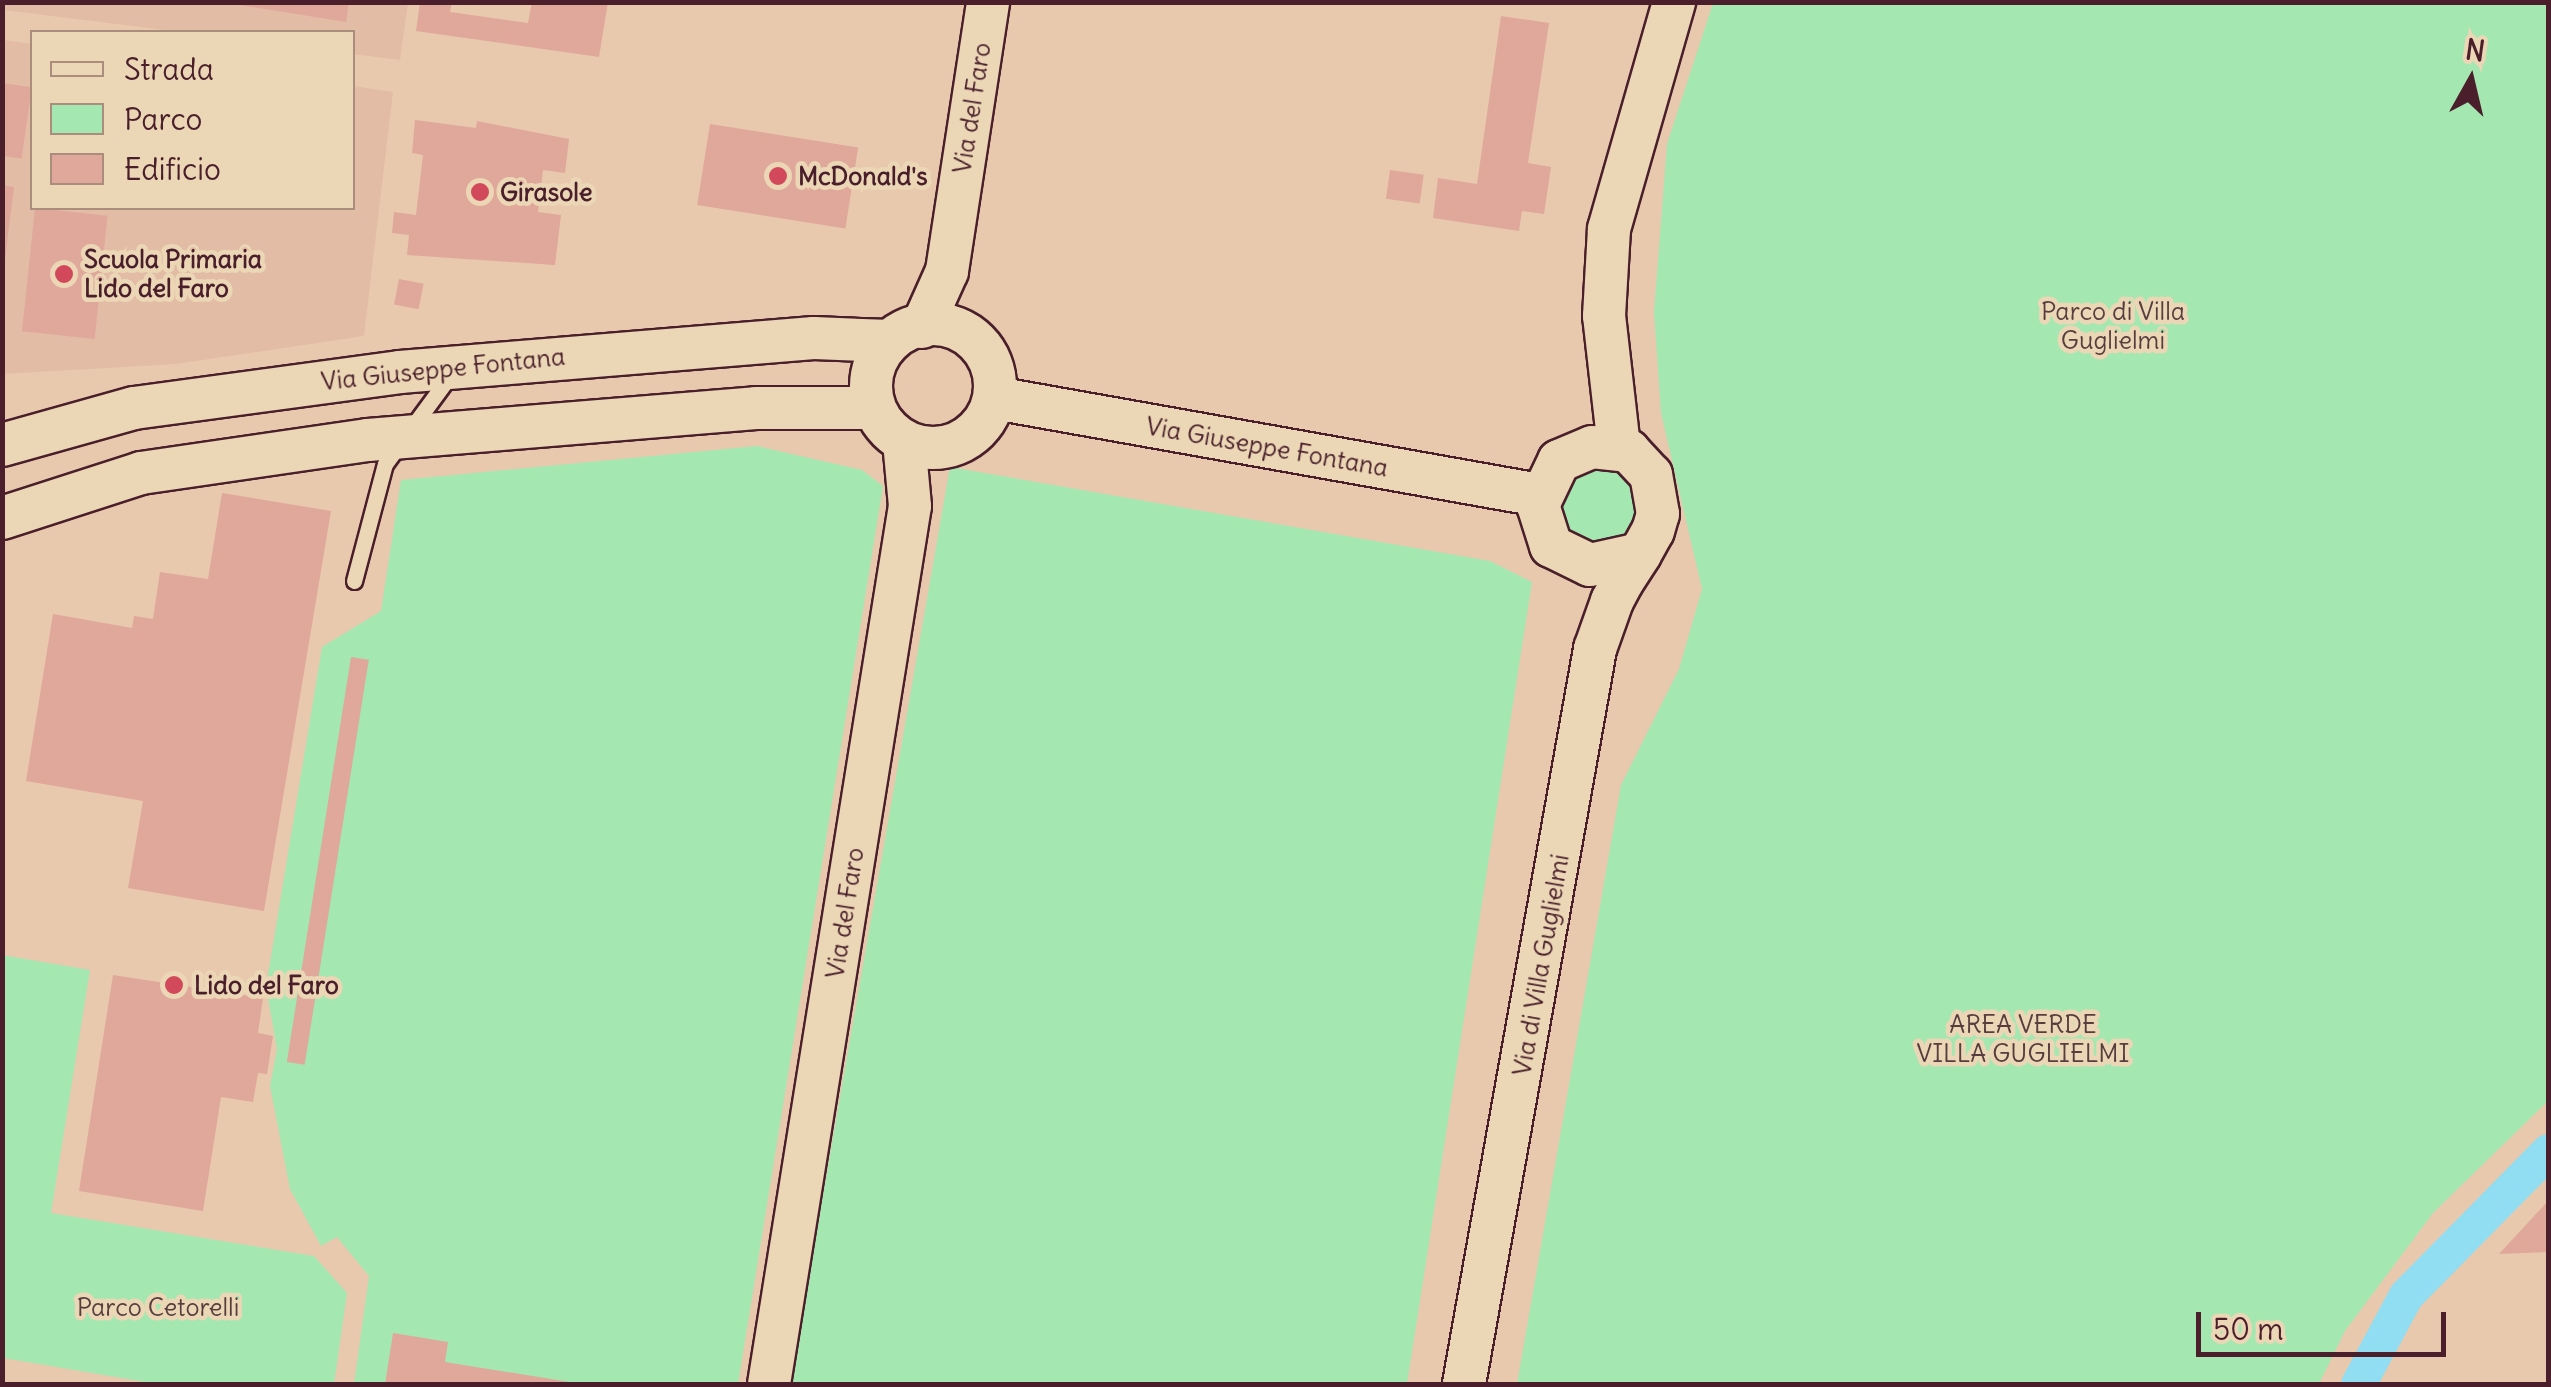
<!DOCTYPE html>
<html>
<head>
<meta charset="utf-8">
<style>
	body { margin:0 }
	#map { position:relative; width:2551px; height:1387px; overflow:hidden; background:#e8c9ad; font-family:Delius,sans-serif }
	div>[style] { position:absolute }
	.built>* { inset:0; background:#e3bca6 }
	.green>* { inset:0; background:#a5e7b1 }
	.canal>* { height:35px; margin:-17.5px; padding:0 17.5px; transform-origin:17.5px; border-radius:17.5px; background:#91ddf1 }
	.building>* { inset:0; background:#e0a79b; transform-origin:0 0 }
	.roads { filter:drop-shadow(2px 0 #4a1f2b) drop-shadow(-2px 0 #4a1f2b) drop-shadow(0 2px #4a1f2b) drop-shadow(0 -2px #4a1f2b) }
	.lane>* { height:15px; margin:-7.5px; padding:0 7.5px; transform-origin:7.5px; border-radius:7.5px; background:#ebd7b5 }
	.secondary>* { height:42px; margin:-21px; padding:0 21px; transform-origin:21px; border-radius:21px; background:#ebd7b5 }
	.secondary>.ring { margin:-21px; padding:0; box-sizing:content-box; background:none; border:42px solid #ebd7b5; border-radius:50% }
	.dots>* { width:28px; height:28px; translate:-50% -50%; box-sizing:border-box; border:5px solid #ebd7b5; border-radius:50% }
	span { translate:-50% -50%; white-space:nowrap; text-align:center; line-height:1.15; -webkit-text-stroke:9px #ebd7b5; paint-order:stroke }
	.street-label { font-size:25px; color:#4a1f2b }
	.poi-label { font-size:25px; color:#4a1f2b; font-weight:700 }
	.left { translate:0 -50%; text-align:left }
	.park-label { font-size:25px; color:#583d3f }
	.frame { position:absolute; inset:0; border:5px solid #4a1f2b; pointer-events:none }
	.legend { position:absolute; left:30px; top:30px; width:325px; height:180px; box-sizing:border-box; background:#ebd7b5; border:2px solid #ab8d7e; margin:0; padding:12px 18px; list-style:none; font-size:30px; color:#4a1f2b }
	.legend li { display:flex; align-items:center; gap:20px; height:50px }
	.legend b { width:50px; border:2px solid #ab8d7e }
	.north { position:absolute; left:2421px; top:30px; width:100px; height:100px; -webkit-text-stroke:8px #ebd7b5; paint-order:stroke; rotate:8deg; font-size:28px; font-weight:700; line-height:40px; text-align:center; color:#4a1f2b }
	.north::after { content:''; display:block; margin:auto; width:35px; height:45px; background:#4a1f2b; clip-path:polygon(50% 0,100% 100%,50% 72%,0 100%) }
	.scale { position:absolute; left:2196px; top:1312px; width:250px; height:45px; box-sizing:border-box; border:5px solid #4a1f2b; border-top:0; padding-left:12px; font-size:30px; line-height:35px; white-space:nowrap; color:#4a1f2b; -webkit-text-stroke:8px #ebd7b5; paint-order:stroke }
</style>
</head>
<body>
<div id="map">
	<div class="built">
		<div style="clip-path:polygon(3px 2px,408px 3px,400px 60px,353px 54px,352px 32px,181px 32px,3px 10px)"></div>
		<div style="clip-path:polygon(3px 40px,32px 44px,32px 208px,352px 208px,353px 86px,393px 92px,364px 336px,176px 364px,3px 374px)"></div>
	</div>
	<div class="green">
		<div style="clip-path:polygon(1713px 3px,2548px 3px,2548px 1101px,2433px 1213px,2345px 1331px,2319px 1384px,1517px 1384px,1621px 785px,1679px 669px,1702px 589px,1661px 413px,1654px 312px,1667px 144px)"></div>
		<div style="clip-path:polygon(757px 446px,862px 470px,883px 486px,738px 1384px,354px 1384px,369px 1276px,337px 1237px,321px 1246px,290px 1189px,270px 1086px,277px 1049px,266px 987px,322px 647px,381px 611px,401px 480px)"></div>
		<div style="clip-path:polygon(1583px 464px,1623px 468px,1644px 492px,1630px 544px,1568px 543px,1555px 493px)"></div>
		<div style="clip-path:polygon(950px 467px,1490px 561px,1532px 582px,1407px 1384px,790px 1384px)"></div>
		<div style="clip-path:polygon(2px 955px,90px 970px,51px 1213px,314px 1256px,347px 1293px,334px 1384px,157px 1384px,3px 1358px)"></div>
	</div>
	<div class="canal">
		<div style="left:2358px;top:1384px;width:101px;rotate:-61.7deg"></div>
		<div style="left:2406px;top:1295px;width:202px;rotate:-45.4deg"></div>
	</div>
	<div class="building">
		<div style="clip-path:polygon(221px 2px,349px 2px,346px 22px)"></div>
		<div style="clip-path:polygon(420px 2px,452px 2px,450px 12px,528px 23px,532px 2px,608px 2px,599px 57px,416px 31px)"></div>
		<div style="clip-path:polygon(1501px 16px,1549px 23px,1528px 163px,1551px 167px,1544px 214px,1522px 211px,1519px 231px,1433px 218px,1438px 178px,1477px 184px)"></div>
		<div style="left:2px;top:83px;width:30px;height:72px;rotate:8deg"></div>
		<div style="clip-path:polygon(415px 120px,476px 128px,477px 121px,569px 139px,565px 173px,543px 170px,538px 212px,561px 215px,555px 265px,407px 255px,409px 235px,392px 233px,394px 212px,416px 215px,423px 155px,412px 153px)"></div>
		<div style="left:710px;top:124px;width:150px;height:82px;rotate:9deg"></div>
		<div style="left:1390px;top:170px;width:34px;height:29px;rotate:8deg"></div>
		<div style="clip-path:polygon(2px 185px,14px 187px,5px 259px,2px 259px)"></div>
		<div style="left:35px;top:208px;width:73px;height:124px;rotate:6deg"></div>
		<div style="left:399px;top:279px;width:25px;height:26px;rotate:11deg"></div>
		<div style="clip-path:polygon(222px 493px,331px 511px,264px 911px,128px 888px,143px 801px,26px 781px,53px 614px,132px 628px,134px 616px,153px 619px,160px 572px,208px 579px)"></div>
		<div style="left:351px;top:657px;width:18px;height:410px;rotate:9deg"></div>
		<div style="clip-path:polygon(113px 975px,263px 998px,258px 1033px,273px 1036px,267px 1074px,258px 1073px,253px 1102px,221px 1097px,203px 1211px,79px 1191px)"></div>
		<div style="clip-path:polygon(2548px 1201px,2548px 1252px,2499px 1254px)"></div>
		<div style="clip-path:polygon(393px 1333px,448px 1342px,445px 1362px,582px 1384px,385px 1384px)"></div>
	</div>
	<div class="roads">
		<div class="lane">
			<div style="left:354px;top:581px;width:121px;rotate:-75.2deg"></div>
			<div style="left:385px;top:464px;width:108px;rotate:-53.7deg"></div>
		</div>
		<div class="secondary">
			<div class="ring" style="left:871px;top:324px;width:82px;height:82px"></div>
			<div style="left:922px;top:327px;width:61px;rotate:-65.9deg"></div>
			<div style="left:947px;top:271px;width:272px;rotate:-81.3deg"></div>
			<div style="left:995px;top:398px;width:553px;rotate:10.11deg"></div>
			<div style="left:2px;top:445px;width:137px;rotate:-15.7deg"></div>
			<div style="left:134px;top:408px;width:268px;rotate:-7.7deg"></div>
			<div style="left:400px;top:372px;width:415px;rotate:-4.7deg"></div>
			<div style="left:814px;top:338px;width:76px;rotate:2.3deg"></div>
			<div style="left:1619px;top:447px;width:132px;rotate:-96.5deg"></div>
			<div style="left:1604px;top:316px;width:87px;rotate:-86.7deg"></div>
			<div style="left:1609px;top:229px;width:236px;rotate:-74deg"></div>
			<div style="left:2px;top:518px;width:146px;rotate:-17.9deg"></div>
			<div style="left:141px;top:473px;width:229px;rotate:-8.3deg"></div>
			<div style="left:368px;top:440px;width:389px;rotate:-4.7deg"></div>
			<div style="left:756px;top:408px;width:116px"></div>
			<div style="left:769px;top:1384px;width:889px;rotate:-80.88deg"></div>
			<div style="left:910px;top:506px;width:65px;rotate:-95.3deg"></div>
			<div style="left:1464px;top:1384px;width:747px;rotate:-79.89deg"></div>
			<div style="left:1595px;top:649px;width:51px;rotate:-70.5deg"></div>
			<div style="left:1612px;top:601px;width:21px;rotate:-62deg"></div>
			<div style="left:1622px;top:582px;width:33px;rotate:-57deg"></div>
			<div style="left:1640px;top:554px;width:26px;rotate:-61deg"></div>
			<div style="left:1653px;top:531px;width:18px;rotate:-74deg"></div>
			<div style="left:1658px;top:514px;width:40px;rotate:-100deg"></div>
			<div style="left:1651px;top:475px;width:33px;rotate:-133deg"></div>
			<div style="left:1629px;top:451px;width:37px;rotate:-174deg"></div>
			<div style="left:1592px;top:447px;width:36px;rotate:157deg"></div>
			<div style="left:1559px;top:461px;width:49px;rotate:115.5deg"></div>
			<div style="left:1538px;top:505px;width:43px;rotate:72.4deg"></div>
			<div style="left:1551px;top:546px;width:43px;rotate:26deg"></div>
			<div style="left:1590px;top:565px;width:51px;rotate:-12.4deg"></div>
		</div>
	</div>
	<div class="dots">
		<div style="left:778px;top:176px;background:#d1495b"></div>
		<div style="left:480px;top:192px;background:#d1495b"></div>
		<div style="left:64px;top:274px;background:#d1495b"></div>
		<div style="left:174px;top:985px;background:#d1495b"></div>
	</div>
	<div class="street-label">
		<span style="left:972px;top:108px;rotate:-81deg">Via del Faro</span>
		<span style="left:443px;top:369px;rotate:-6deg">Via Giuseppe Fontana</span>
		<span style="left:1267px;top:447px;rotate:10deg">Via Giuseppe Fontana</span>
		<span style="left:845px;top:913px;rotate:-81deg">Via del Faro</span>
		<span style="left:1541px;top:965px;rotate:-80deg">Via di Villa Guglielmi</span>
	</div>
	<div class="poi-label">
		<span class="left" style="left:798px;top:176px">McDonald's</span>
		<span class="left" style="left:500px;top:192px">Girasole</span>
		<span class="left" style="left:84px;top:274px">Scuola Primaria<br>Lido del Faro</span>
		<span class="left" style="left:194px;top:985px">Lido del Faro</span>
	</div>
	<div class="park-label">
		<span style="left:2113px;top:326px">Parco di Villa<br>Guglielmi</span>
		<span style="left:2023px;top:1039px">AREA VERDE<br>VILLA GUGLIELMI</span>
		<span style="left:158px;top:1307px">Parco Cetorelli</span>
	</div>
	<div class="frame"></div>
	<ul class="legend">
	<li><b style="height:12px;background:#ebd7b5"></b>Strada</li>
	<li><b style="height:28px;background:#a5e7b1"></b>Parco</li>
	<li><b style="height:28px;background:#e0a79b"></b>Edificio</li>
	</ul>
	<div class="north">N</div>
	<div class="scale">50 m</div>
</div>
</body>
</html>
